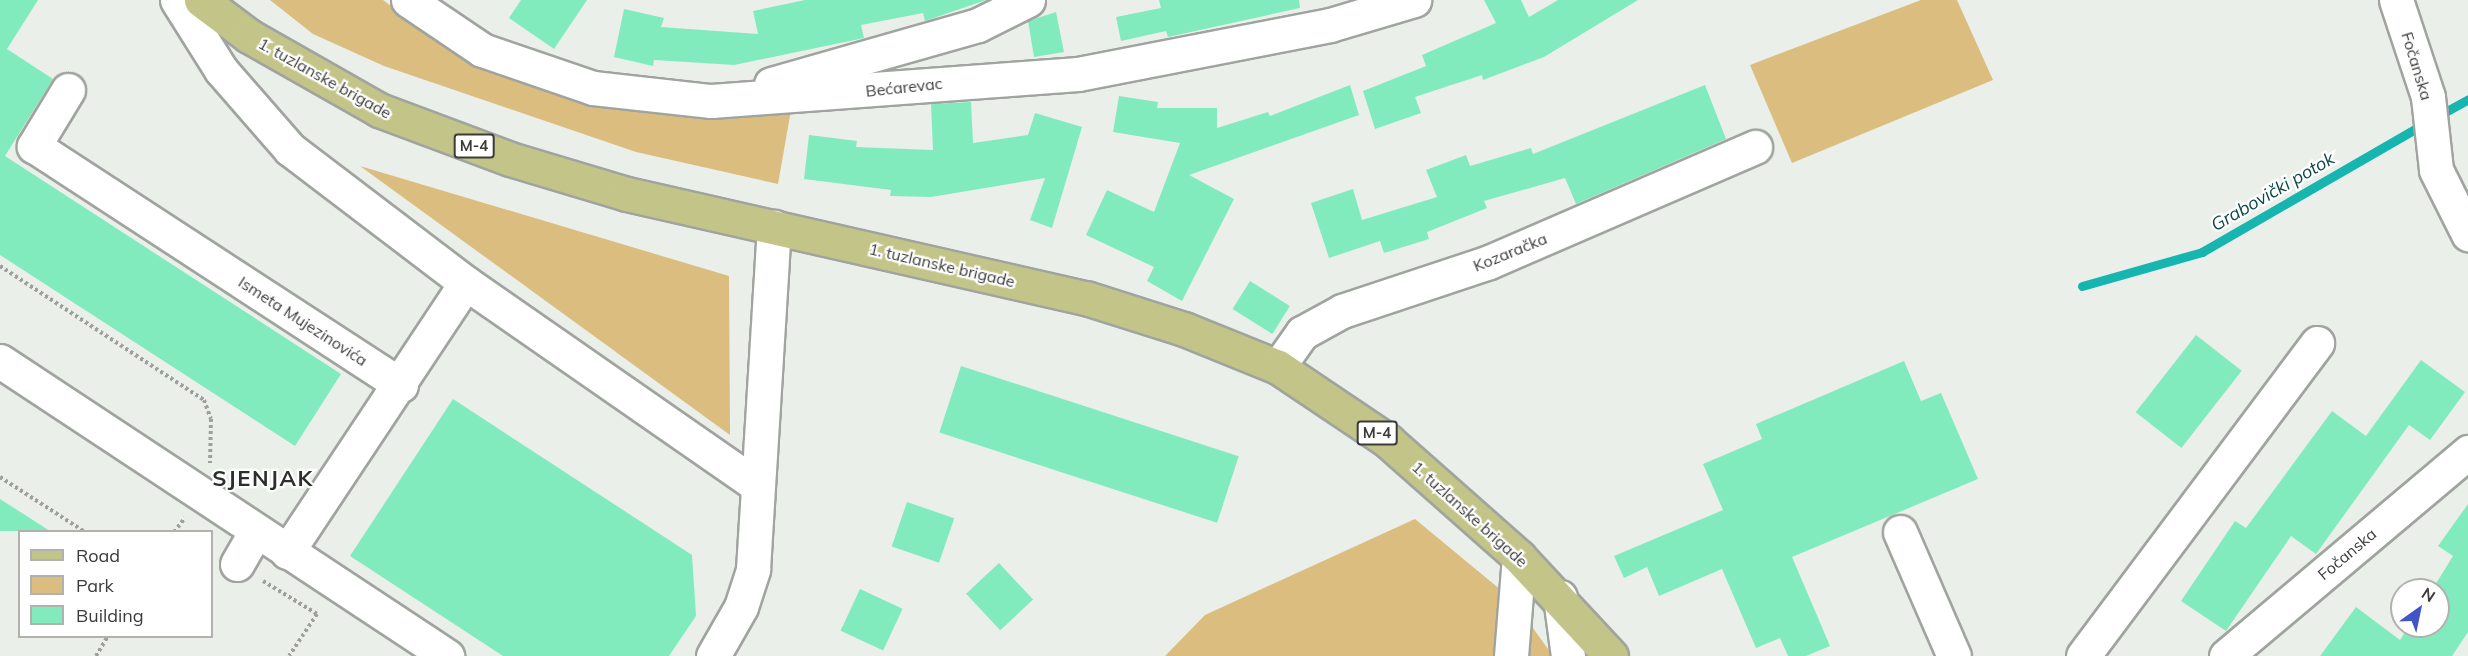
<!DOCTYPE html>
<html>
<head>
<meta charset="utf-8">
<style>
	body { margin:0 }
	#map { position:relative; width:2468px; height:656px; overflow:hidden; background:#ebefe9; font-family:Mulish,sans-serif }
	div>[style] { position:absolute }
	.green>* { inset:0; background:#dabd7f }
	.stream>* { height:9px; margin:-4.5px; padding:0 4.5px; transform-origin:4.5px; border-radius:4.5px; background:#16b5b0 }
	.building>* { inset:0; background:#82ebbe; transform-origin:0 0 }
	.path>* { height:4px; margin-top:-2px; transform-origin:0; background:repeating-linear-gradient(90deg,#9ea09c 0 3px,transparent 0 6px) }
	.roads { filter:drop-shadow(2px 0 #a0a49f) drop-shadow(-2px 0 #a0a49f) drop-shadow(0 2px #a0a49f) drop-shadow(0 -2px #a0a49f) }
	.minor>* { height:33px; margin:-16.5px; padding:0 16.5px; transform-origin:16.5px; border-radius:16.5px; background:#fff }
	.major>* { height:33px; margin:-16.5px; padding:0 16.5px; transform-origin:16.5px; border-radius:16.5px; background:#c3c588 }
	span { translate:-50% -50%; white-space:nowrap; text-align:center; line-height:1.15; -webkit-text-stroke:4.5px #fff; paint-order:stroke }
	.shield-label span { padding:2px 4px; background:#fff; border:2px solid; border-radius:4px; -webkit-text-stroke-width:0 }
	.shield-label { font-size:15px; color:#3b3c3a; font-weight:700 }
	.street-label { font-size:16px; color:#3b3c3a }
	.water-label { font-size:18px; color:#0b4947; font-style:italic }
	.district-label { font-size:22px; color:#2c2f2b; font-weight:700; letter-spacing:1.5px }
	.legend { position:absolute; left:18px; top:530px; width:195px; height:108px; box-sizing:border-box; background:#fff; border:2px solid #b1b1b0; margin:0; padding:8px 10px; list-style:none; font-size:18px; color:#3b3c3a }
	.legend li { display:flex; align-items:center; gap:12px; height:30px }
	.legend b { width:30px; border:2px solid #b1b1b0 }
	.north { position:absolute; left:2390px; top:578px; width:60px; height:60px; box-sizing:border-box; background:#fff; border:2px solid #b1b1b0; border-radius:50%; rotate:33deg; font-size:16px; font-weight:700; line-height:24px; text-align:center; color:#3b3c3a }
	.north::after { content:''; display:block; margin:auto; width:21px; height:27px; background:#4155c9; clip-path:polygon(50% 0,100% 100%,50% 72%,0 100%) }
</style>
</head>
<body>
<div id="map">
	<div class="green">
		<div style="clip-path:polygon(270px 0,383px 0,435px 39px,480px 61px,791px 110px,778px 184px,636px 152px,384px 66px,313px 34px)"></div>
		<div style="clip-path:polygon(1921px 0,1957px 0,1993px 80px,1792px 163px,1750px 65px)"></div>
		<div style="clip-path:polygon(360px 166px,729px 276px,730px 435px)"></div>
		<div style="clip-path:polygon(1415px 519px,1513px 600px,1553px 656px,1165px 656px,1205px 615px)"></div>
	</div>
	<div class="stream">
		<div style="left:2436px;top:117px;width:37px;rotate:-29deg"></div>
		<div style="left:2082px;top:286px;width:125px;rotate:-15.8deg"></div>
		<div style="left:2202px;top:252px;width:256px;rotate:-30deg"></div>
	</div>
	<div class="building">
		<div style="clip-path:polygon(0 0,38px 0,7px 49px,53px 79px,5px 156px,341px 374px,295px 446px,0 255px)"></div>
		<div style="clip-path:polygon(521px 0,587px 0,554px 49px,509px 18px)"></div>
		<div style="clip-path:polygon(805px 0,986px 0,925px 21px,923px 13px,861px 25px,864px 38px,734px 65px,654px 60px,653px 66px,614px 57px,624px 9px,664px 18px,661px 27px,758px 34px,753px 11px)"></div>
		<div style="clip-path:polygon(1159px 0,1299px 0,1300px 8px,1168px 37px,1166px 31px,1121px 41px,1116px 17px,1161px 8px)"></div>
		<div style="clip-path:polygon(1484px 0,1521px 0,1529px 17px,1558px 0,1638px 0,1544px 57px,1483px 80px,1482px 75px,1415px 97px,1421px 113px,1375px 129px,1363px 91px,1426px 66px,1422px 55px,1496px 23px)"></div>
		<div style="clip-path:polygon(1056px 12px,1064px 52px,1034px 57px,1028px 21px)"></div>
		<div style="clip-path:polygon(1350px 85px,1359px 115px,1189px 175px,1234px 199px,1182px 301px,1147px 281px,1154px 267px,1086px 235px,1107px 190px,1154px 212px,1180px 143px,1113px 132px,1119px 96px,1158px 102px,1157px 108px,1217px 108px,1217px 128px,1268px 112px,1270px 116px)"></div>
		<div style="clip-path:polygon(1705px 85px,1726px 139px,1576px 204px,1565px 178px,1484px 201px,1487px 208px,1427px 232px,1429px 239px,1384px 253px,1380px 241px,1329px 258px,1311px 203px,1353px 189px,1362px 220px,1437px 197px,1426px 170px,1466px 155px,1470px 166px,1531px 148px,1533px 154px)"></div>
		<div style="clip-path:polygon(971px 102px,973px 143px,1028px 135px,1035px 113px,1082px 127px,1052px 228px,1030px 220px,1045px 178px,931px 197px,890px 196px,891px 190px,804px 179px,809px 135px,857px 141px,856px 147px,933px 150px,931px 104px)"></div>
		<div style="left:1250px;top:281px;width:47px;height:33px;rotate:32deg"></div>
		<div style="left:2196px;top:335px;width:58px;height:98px;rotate:38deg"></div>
		<div style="clip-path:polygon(2421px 360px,2465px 392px,2430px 440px,2409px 425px,2316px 554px,2291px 536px,2226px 631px,2181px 601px,2235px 521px,2246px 528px,2332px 411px,2366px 436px)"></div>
		<div style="clip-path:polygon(1904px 361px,1921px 401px,1941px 393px,1978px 479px,1792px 557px,1830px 646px,1806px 656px,1788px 656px,1780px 638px,1756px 648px,1722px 569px,1659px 596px,1647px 567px,1624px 578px,1614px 556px,1723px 510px,1703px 464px,1762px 439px,1756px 424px)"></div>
		<div style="left:961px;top:366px;width:292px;height:70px;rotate:18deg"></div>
		<div style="clip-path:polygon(453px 399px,692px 555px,696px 616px,669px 656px,503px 656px,350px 556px)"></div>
		<div style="clip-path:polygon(0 499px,50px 531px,0 531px)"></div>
		<div style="left:907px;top:502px;width:50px;height:47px;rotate:19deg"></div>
		<div style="clip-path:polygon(2468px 504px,2468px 632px,2452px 656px,2320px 656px,2356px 607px,2400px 640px,2409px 626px,2438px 626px,2438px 590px,2432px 590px,2453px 556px,2438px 546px)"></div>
		<div style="left:999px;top:563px;width:50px;height:45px;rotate:47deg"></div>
		<div style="left:860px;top:589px;width:47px;height:46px;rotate:25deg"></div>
	</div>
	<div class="path">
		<div style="left:0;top:266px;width:244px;rotate:33.3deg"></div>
		<div style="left:204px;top:400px;width:20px;rotate:70deg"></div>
		<div style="left:211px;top:419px;width:44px;rotate:91.3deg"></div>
		<div style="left:0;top:477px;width:101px;rotate:32.9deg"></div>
		<div style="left:174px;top:532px;width:18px;rotate:-52deg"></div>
		<div style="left:263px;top:581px;width:63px;rotate:31.4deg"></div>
		<div style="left:317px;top:614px;width:50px;rotate:123.7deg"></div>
		<div style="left:96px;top:656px;width:23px;rotate:-59deg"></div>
	</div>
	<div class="roads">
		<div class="minor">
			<div style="left:177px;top:0;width:83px;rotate:57.8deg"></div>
			<div style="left:221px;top:70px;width:105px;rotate:48.9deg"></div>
			<div style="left:290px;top:149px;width:221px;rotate:37.3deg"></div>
			<div style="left:466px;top:283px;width:352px;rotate:34.8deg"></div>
			<div style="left:408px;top:0;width:89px;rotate:34deg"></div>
			<div style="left:482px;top:50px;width:117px;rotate:18.9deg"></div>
			<div style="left:593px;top:88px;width:119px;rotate:6.3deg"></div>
			<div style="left:711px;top:101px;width:368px;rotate:-4.2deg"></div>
			<div style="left:1078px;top:74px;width:257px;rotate:-11deg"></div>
			<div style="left:1330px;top:25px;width:88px;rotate:-16.6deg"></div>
			<div style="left:2396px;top:0;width:102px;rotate:71.7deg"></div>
			<div style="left:2428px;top:97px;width:73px;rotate:83.7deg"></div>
			<div style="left:2436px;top:170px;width:72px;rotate:63.4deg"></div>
			<div style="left:771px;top:84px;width:215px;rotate:-15.9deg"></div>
			<div style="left:978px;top:25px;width:56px;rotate:-26.6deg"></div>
			<div style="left:68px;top:90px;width:66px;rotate:121.3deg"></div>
			<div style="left:34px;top:146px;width:438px;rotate:33.1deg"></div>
			<div style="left:0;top:361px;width:536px;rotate:33.42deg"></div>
			<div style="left:1278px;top:367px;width:42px;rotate:-54.8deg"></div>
			<div style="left:1302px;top:333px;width:46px;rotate:-28.8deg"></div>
			<div style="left:1342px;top:311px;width:155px;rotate:-18.4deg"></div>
			<div style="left:1489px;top:262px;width:290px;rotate:-23.4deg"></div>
			<div style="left:1900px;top:532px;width:135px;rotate:66.5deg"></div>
			<div style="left:287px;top:552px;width:323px;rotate:-56.4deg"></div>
			<div style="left:237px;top:564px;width:38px;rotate:-60deg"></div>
			<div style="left:1560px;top:597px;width:60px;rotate:82.3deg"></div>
			<div style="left:713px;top:656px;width:56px;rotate:-60.3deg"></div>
			<div style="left:741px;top:607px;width:40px;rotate:-72deg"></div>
			<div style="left:753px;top:569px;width:343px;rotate:-86.5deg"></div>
			<div style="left:1511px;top:656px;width:99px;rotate:-85.4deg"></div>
			<div style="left:2083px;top:656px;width:391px;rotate:-53.2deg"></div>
			<div style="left:2226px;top:656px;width:317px;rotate:-40.1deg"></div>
		</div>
		<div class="major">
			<div style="left:201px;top:0;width:60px;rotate:36.9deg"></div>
			<div style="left:249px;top:36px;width:150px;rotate:29.6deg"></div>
			<div style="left:379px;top:110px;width:140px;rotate:20.5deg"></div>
			<div style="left:510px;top:159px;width:122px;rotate:16.7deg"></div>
			<div style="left:627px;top:194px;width:471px;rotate:12.8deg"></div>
			<div style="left:1086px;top:298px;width:103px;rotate:17.6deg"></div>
			<div style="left:1184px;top:329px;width:101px;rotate:22deg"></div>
			<div style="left:1278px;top:367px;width:133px;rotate:33.9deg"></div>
			<div style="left:1388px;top:441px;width:175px;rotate:41.5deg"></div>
			<div style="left:1519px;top:557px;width:135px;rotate:47.1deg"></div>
		</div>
	</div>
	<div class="shield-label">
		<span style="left:474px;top:146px">M-4</span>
		<span style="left:1377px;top:433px">M-4</span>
	</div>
	<div class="street-label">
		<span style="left:2417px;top:66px;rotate:73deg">Fočanska</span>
		<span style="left:325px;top:78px;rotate:29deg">1. tuzlanske brigade</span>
		<span style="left:904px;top:87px;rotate:-6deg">Bećarevac</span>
		<span style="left:1510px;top:252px;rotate:-22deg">Kozaračka</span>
		<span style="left:942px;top:265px;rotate:13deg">1. tuzlanske brigade</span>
		<span style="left:303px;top:321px;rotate:33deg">Ismeta Mujezinovića</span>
		<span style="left:1470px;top:514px;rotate:42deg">1. tuzlanske brigade</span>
		<span style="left:2347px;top:554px;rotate:-40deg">Fočanska</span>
	</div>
	<div class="water-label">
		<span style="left:2273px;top:192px;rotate:-30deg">Grabovički potok</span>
	</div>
	<div class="district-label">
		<span style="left:263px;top:479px">SJENJAK</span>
	</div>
	<ul class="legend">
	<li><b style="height:8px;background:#c3c588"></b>Road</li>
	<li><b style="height:16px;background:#dabd7f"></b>Park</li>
	<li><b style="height:16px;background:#82ebbe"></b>Building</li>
	</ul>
	<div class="north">N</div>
</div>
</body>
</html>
